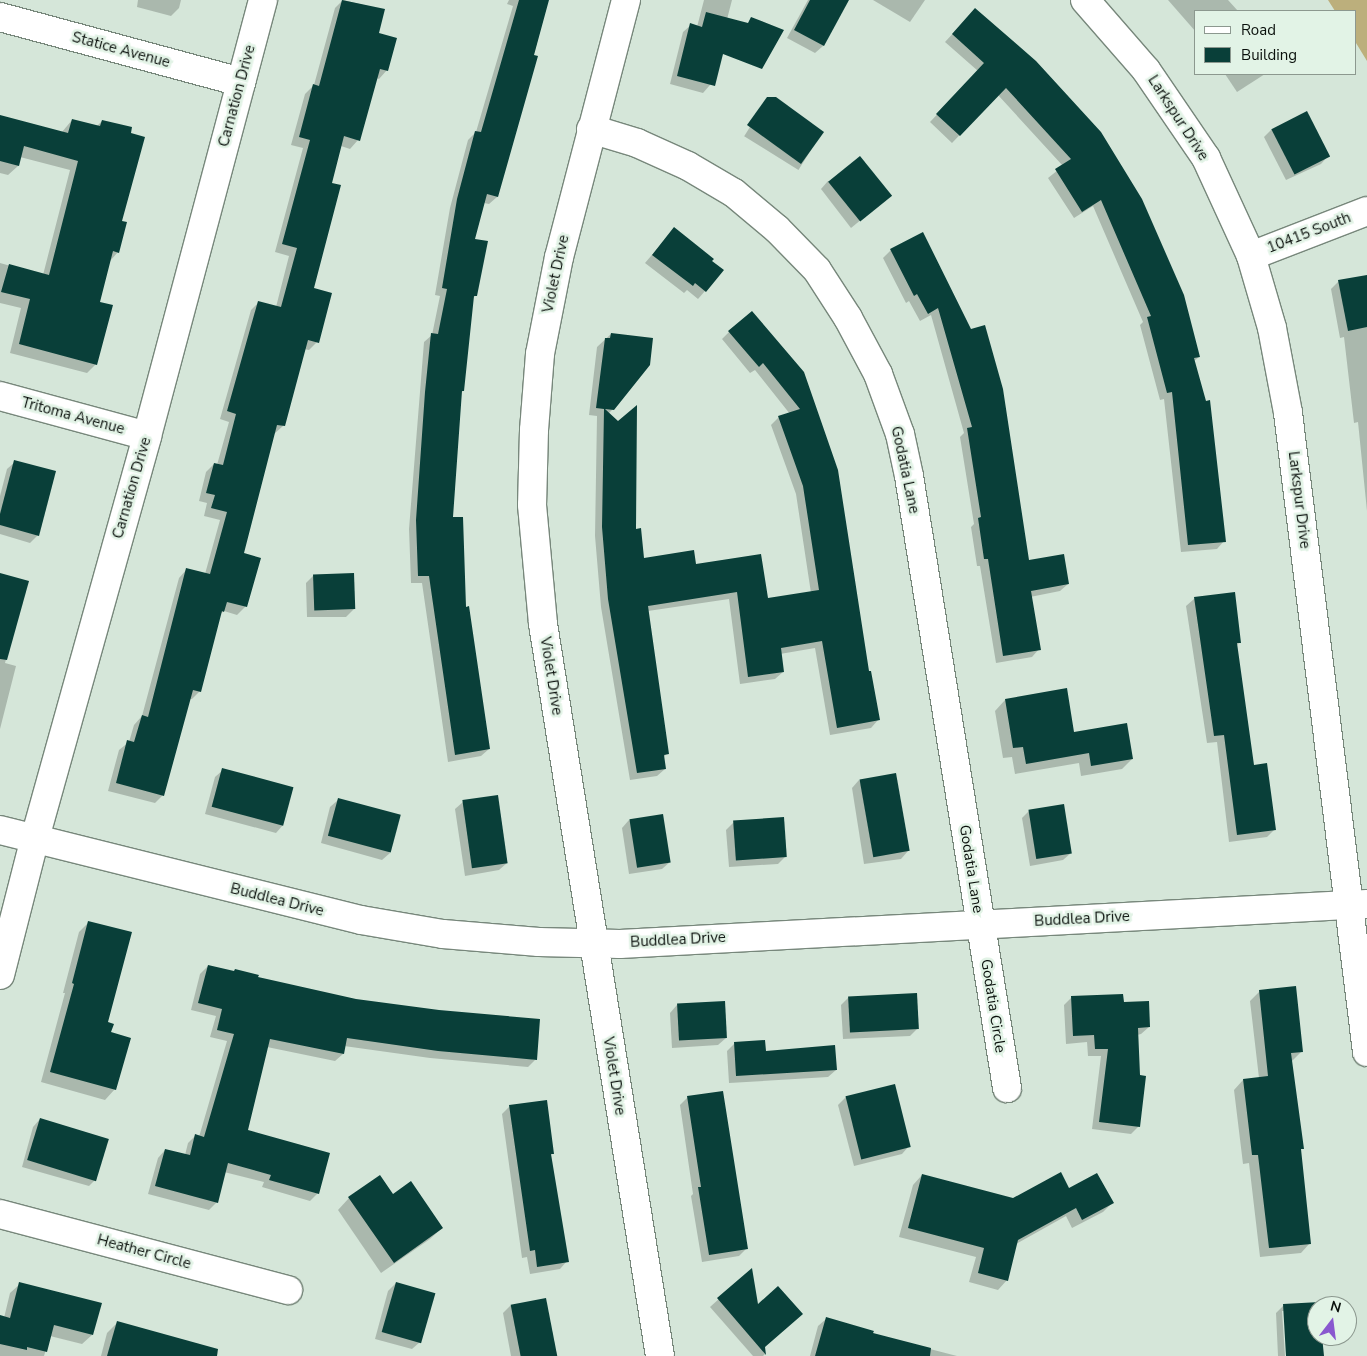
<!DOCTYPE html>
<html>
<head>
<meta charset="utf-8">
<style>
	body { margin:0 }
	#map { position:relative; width:1367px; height:1356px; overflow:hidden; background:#d5e6d9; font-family:"Nunito Sans",sans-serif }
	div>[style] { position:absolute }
	.green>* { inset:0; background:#bcaf7c }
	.shadow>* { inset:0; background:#0003; transform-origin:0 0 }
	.building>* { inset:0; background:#093f39; transform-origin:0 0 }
	.roads { filter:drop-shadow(1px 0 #77877b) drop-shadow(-1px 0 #77877b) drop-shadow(0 1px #77877b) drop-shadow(0 -1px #77877b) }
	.minor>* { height:28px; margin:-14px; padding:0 14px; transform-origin:14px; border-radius:14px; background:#fff }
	span { translate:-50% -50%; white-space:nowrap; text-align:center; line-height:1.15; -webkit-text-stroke:5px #e2f3e6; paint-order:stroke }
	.street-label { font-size:15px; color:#0a100c }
	.legend { position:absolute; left:1194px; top:10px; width:162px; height:65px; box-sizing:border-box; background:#e2f3e6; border:1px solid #8c988f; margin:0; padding:6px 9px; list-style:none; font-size:15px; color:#0a100c }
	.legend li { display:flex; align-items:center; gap:10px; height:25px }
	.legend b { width:25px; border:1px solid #8c988f }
	.north { position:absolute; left:1307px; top:1296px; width:50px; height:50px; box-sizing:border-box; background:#e2f3e6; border:1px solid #8c988f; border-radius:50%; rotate:15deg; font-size:14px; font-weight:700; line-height:20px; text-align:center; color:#0a100c }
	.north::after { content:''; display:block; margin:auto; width:18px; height:22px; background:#8957cf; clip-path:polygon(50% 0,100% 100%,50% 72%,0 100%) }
</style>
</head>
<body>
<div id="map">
	<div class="green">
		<div style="clip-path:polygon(1328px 0,1367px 0,1367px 61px,1356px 43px,1356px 11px,1335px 11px)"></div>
	</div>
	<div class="shadow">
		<div style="clip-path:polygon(138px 0,181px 0,179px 8px,171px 16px,137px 7px)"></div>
		<div style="clip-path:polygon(343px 0,384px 10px,377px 34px,387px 70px,379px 79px,376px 78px,358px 140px,350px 149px,341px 146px,330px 184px,312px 289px,317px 342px,309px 350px,304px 349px,283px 426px,274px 434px,243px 554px,259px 558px,245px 607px,237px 615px,224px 611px,220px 614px,200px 691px,192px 699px,189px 699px,163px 795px,155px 803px,108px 791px,119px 750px,129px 742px,134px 725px,142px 716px,179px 578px,187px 569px,205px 574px,220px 520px,204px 516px,207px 503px,199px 501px,206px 472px,214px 464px,217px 465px,229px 422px,220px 419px,251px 310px,259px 302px,276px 307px,289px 256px,275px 252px,303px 148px,291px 145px,305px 94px,314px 85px,335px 8px)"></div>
		<div style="clip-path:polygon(509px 0,548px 0,497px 197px,489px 204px,484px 203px,474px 240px,476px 295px,472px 299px,463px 391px,460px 393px,452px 519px,489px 749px,481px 756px,448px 762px,422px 583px,411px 583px,409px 529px,424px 342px,432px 335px,440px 296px,435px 295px,450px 208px,468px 140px,476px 132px,513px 6px,507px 4px)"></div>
		<div style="clip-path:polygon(704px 0,732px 0,710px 85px,703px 93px,670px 84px,683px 32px,691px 25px,697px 27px)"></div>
		<div style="clip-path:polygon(808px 0,847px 0,823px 46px,815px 53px,787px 38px)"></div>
		<div style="clip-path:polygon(873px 0,925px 0,910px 22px)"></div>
		<div style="clip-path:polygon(1168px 0,1228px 0,1238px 11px,1196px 11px,1196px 32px)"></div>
		<div style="clip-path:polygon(968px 17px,1035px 62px,1199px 357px,1194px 361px,1224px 541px,1217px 549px,1181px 552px,1164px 399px,1160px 400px,1140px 325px,1143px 322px,1093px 206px,1074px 218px,1048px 178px,1063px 166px,998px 95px,952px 143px,930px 122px,978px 71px,945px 42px)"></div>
		<div style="clip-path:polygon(1225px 74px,1265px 74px,1237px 92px)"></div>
		<div style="left:768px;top:98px;width:64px;height:45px;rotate:32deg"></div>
		<div style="clip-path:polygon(0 117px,62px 132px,72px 120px,97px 126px,102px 121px,121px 222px,118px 252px,110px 261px,98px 303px,96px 364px,87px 373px,10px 353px,21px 308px,0 303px,0 263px,43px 275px,70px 170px,20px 157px,18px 166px,8px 175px,0 173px)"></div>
		<div style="clip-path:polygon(1272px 129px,1328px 156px,1321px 164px,1286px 180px,1264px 137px)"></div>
		<div style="clip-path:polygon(828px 181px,890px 196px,851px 228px,821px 189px)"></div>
		<div style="clip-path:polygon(674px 229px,705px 291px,698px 299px,687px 290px,684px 293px,645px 263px)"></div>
		<div style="clip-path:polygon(923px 233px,1028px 561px,1068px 584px,1060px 591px,1030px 597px,1039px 649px,1032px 657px,996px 663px,980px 566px,977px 566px,971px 527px,974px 524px,960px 437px,964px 433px,931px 315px,920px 321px,909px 301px,906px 303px,883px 258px,891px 250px)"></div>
		<div style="clip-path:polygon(1367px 276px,1367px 511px,1358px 422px,1354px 423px,1344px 337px,1340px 338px,1331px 289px,1339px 281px)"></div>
		<div style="clip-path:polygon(729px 332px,803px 372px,878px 720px,871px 728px,830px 735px,815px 648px,780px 654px,783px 672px,775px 679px,740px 684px,729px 599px,648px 611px,667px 753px,663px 758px,665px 769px,657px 776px,630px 780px,601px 607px,595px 536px,597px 416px,589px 415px,597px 347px,611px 334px,613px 409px,608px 414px,642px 559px,695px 565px,767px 600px,811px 593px,796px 494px,771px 425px,779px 417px,790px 414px,755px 370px,750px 373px,722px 339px)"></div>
		<div style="clip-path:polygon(15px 462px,38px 535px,30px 543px,0 534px,0 496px,7px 469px)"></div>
		<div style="clip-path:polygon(0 574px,27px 582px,5px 663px,16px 666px,0 729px)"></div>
		<div style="clip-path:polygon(314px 575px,354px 609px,346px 617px,307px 617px,306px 583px)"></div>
		<div style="clip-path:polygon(1234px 594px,1240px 642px,1236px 646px,1253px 766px,1275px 829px,1267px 837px,1229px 842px,1217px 742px,1207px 743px,1186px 606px,1194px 599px)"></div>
		<div style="clip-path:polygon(1066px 690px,1073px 733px,1132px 759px,1122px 769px,1081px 776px,1079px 763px,1015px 774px,1012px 757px,1003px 758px,995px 711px,1005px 700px)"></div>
		<div style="clip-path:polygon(223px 770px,283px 825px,276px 833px,205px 814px,215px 777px)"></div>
		<div style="clip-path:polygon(859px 780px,908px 851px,901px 859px,864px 864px,852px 788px)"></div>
		<div style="clip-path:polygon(338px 800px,390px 853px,382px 860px,321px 843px,330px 807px)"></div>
		<div style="clip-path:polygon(463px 802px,507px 863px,499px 870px,465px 876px,455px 809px)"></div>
		<div style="clip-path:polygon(1029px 811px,1071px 853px,1063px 860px,1030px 866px,1022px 818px)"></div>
		<div style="clip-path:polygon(629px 820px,670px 862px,662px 869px,629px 874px,622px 828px)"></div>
		<div style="clip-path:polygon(734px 822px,786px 856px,778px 864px,729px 867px,726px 830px)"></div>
		<div style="clip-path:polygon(89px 922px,110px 1033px,115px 1089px,105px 1100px,41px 1082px,65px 993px,63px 993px,79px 932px)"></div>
		<div style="clip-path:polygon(208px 966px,257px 978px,535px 1060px,528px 1067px,430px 1058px,344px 1046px,343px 1054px,335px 1061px,267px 1047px,246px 1131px,318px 1193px,310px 1201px,262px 1187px,264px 1182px,224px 1172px,217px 1202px,209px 1210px,148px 1194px,158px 1158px,165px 1150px,185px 1155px,188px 1143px,195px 1136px,199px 1137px,227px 1041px,210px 1037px,216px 1016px,191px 1010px,200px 974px)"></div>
		<div style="clip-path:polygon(1260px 991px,1302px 1051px,1291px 1062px,1302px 1148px,1300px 1151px,1310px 1243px,1301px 1253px,1260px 1257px,1249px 1163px,1243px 1164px,1234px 1090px,1243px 1080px,1259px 1078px,1250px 1001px)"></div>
		<div style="clip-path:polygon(849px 997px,918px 1028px,910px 1036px,843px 1039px,841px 1005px)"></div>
		<div style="clip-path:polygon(1072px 997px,1123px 1003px,1149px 1027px,1141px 1034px,1137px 1035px,1139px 1126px,1131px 1134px,1092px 1129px,1101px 1056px,1088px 1056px,1087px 1042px,1066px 1044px,1064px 1005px)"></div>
		<div style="clip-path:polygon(677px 1005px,726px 1038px,718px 1045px,672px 1048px,670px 1013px)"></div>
		<div style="clip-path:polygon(734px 1044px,765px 1052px,836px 1070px,828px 1077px,729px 1083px,727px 1051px)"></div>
		<div style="clip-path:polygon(688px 1097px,747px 1248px,739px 1256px,702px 1262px,691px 1196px,693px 1194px,680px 1105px)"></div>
		<div style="clip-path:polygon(846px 1097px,909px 1146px,902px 1154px,854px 1166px,838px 1105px)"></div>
		<div style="clip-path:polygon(510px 1106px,553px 1153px,550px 1156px,567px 1261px,560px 1269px,530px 1274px,527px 1257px,522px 1258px,502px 1114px)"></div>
		<div style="clip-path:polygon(40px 1119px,97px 1178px,89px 1186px,22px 1167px,33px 1127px)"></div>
		<div style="clip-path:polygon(922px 1175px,1013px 1199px,1069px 1189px,1113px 1202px,1103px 1212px,1072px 1228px,1066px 1216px,1016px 1244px,1007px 1280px,998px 1290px,969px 1282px,976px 1257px,899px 1237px,913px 1185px)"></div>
		<div style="clip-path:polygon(393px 1195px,442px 1228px,430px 1239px,381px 1273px,338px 1210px,349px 1198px)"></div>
		<div style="clip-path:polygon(751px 1270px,765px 1354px,763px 1356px,753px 1356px,710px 1307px)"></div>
		<div style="clip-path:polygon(396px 1283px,420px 1342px,412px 1349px,375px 1339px,388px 1291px)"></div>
		<div style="clip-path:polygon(20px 1284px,92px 1335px,82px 1344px,50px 1336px,44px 1356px,0 1356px,0 1317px,4px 1318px,10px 1293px)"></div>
		<div style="clip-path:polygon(545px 1299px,556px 1356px,511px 1356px,503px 1313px,510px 1306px)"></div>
		<div style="clip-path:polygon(1283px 1306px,1319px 1306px,1317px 1306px,1317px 1336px,1321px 1336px,1322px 1356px,1287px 1356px,1284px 1311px,1282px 1311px,1285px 1356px,1278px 1356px,1276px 1313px)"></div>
		<div style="clip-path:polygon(826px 1319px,872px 1334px,957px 1356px,810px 1356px,818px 1326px)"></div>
		<div style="clip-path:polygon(117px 1323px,180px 1356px,101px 1356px,107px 1333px)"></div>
	</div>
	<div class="building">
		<div style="clip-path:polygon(342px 0,385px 9px,379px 33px,397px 38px,388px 71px,380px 69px,360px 141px,344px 136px,332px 183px,341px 185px,314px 288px,332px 293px,319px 343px,308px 340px,285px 426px,277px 425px,244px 553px,261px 558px,247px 607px,227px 602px,224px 612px,222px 611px,201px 692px,193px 690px,164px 796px,116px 783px,127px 740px,134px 742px,142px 715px,148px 717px,186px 568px,210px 574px,227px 512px,211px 508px,215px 495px,206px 493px,214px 463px,223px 465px,236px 414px,227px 411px,258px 301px,281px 307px,297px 248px,282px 244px,310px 140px,299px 137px,313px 84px,319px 86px)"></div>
		<div style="clip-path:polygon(519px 0,549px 0,534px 55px,538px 56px,498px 197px,487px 194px,475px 239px,488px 241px,477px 296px,474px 296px,464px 391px,462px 391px,453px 517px,463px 517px,466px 607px,469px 606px,490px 749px,455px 755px,429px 576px,418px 576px,416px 520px,425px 392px,431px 333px,438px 334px,447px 289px,442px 288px,457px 199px,475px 131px,481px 132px)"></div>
		<div style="clip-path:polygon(810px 0,849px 0,824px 46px,794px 30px)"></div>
		<div style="clip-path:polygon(975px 8px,1036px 61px,1101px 132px,1142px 199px,1184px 295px,1200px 357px,1194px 358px,1206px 401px,1210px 400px,1226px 542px,1188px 545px,1172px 392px,1167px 393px,1147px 317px,1151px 316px,1101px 200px,1082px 212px,1055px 169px,1071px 159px,1006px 88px,960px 136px,936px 114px,984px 63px,952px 34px)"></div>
		<div style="clip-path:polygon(706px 12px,748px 23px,751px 17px,784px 30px,762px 69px,723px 54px,715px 86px,677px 76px,690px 23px,702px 27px)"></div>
		<div style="clip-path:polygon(767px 97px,776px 97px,824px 132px,801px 164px,747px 125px)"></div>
		<div style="left:1307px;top:111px;width:51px;height:40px;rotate:63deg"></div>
		<div style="clip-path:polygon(0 115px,68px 133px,72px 119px,100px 126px,102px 120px,132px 127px,131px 133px,145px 137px,122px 221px,127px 222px,119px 253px,113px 251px,100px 302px,113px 305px,97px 365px,19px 344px,30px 299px,1px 292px,9px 264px,49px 275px,78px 161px,24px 146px,19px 166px,0 161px)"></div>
		<div style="left:860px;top:156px;width:51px;height:41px;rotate:51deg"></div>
		<div style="clip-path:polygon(674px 227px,714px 259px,712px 261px,724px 270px,706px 292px,695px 283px,693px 286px,652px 255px)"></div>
		<div style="clip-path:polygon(923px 232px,971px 329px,985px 325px,1003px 389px,1029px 560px,1064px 554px,1069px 584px,1031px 591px,1041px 650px,1003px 656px,988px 559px,984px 559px,978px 518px,981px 517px,967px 428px,972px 427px,938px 308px,928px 314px,917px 294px,914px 296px,890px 249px)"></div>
		<div style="clip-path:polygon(1367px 275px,1367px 327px,1348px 331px,1338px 280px)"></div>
		<div style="clip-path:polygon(752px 311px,804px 372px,838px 470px,869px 671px,871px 671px,880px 720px,837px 728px,822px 641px,781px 648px,784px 672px,748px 677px,737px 592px,648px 606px,669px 754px,664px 755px,666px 769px,637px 773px,608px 599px,602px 527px,604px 409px,596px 408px,605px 338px,610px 338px,611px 333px,653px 338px,650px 365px,614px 410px,605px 409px,618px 421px,637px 405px,636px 529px,641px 528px,644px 558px,694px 550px,696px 564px,761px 554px,768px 598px,819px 590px,803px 486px,778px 416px,800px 409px,763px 363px,759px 367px,728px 331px)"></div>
		<div style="clip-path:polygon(14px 460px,56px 471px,39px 536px,0 525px,0 514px)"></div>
		<div style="clip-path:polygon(0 573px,29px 581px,7px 660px,0 659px)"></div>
		<div style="left:354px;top:573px;width:36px;height:41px;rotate:88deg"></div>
		<div style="clip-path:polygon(1235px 592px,1241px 643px,1237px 643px,1254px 765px,1267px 763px,1276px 830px,1237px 835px,1224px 735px,1214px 736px,1194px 597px)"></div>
		<div style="clip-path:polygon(1067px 688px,1074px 732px,1127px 723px,1133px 759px,1091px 766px,1089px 753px,1026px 764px,1023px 747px,1013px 748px,1005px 699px)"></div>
		<div style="left:222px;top:768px;width:74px;height:40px;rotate:15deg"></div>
		<div style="left:896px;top:773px;width:79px;height:37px;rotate:80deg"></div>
		<div style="left:498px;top:795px;width:69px;height:36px;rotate:82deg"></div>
		<div style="left:338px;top:798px;width:65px;height:39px;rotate:15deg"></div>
		<div style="left:1064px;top:804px;width:50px;height:36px;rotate:81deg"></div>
		<div style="left:663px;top:814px;width:49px;height:34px;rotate:81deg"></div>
		<div style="left:784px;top:817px;width:40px;height:51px;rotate:86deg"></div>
		<div style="clip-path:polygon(88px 921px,132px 932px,108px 1022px,114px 1024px,111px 1032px,131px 1038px,116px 1090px,50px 1072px,74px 984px,72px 983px)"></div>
		<div style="clip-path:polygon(208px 965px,234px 971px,235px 969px,259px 975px,258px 977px,356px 999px,439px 1010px,540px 1019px,537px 1060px,438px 1051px,347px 1038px,344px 1054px,270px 1039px,248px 1130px,330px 1153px,319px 1194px,269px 1180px,271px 1175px,228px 1163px,218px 1203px,155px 1186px,165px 1149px,190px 1155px,195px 1134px,204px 1137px,234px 1034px,217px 1030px,222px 1009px,198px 1003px)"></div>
		<div style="clip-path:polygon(1296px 986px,1303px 1052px,1291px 1053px,1304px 1149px,1301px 1149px,1311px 1244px,1269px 1248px,1258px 1155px,1252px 1155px,1243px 1079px,1268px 1076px,1259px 990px)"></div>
		<div style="left:917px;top:993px;width:36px;height:69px;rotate:87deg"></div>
		<div style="clip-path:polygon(1123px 994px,1124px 1002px,1149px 1001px,1150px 1027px,1138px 1028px,1140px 1075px,1146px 1076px,1140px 1127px,1099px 1122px,1108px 1049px,1095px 1049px,1094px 1035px,1073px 1036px,1071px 996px)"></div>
		<div style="left:725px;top:1001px;width:37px;height:48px;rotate:87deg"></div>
		<div style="clip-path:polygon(765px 1040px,766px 1051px,835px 1045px,837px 1070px,736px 1076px,734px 1042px)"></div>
		<div style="left:895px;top:1084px;width:65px;height:51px;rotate:76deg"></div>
		<div style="clip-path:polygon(723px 1091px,748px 1249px,709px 1255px,698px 1187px,701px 1187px,687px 1096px)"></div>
		<div style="clip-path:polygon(547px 1100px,554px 1154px,551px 1154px,569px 1262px,537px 1267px,535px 1250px,530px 1251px,509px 1105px)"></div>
		<div style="left:40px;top:1118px;width:72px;height:44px;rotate:17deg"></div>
		<div style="clip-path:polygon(1061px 1172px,1069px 1188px,1097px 1173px,1114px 1203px,1082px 1220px,1076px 1208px,1018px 1240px,1008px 1281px,978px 1273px,984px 1248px,908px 1228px,922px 1174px,1013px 1198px)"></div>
		<div style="clip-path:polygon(380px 1175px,393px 1194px,411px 1181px,443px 1228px,394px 1263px,348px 1197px)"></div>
		<div style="clip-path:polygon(752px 1268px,758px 1304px,778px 1286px,803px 1314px,765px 1347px,766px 1355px,717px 1298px)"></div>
		<div style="clip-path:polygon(19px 1282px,102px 1303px,93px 1335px,54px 1325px,47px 1352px,27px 1347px,27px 1350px,0 1344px,0 1315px,10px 1318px)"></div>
		<div style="left:396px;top:1282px;width:41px;height:52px;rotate:16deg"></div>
		<div style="left:546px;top:1298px;width:59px;height:36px;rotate:79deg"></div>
		<div style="clip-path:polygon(1320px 1302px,1320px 1306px,1317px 1306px,1317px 1336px,1322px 1336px,1324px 1356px,1286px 1356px,1283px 1304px)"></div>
		<div style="clip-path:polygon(826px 1317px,874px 1331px,873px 1333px,931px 1348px,930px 1356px,815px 1356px)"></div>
		<div style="clip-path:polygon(117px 1321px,218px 1349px,217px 1356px,107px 1356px)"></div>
	</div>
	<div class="roads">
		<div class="minor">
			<div style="left:626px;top:0;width:266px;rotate:104.6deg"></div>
			<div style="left:559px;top:257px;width:99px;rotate:101.1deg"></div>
			<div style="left:540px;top:354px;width:76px;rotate:94.5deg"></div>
			<div style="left:534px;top:430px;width:75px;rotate:91.5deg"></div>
			<div style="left:532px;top:505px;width:120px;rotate:84.7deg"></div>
			<div style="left:543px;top:624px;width:741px;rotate:80.92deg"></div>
			<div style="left:1085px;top:0;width:93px;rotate:48.9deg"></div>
			<div style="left:1146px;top:70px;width:107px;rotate:55.7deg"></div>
			<div style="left:1206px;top:158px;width:108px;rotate:65.3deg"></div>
			<div style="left:1251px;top:256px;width:75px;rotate:73.7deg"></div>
			<div style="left:1272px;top:328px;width:86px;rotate:79.3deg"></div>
			<div style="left:1288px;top:413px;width:644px;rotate:82.95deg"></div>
			<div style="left:0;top:17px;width:250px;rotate:15.1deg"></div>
			<div style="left:591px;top:129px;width:48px;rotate:16.9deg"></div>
			<div style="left:637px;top:143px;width:56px;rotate:24.3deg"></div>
			<div style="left:688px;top:166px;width:53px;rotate:30.4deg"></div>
			<div style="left:734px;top:193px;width:56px;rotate:39.9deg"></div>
			<div style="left:777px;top:229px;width:57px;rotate:45.7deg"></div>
			<div style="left:817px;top:270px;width:57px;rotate:57.1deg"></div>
			<div style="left:848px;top:318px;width:64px;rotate:61.8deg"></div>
			<div style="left:878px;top:374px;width:64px;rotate:69.9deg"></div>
			<div style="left:900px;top:434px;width:43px;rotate:77.9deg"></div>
			<div style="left:909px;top:476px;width:620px;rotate:80.9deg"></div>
			<div style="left:1251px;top:256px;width:124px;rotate:-21.2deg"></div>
			<div style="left:0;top:396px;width:152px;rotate:15.2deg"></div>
			<div style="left:0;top:830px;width:372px;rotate:14deg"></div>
			<div style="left:361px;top:920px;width:83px;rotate:9.7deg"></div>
			<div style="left:443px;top:934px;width:96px;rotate:4.8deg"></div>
			<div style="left:539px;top:942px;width:81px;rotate:1.4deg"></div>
			<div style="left:620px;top:944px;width:748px;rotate:-3.07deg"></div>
			<div style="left:0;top:975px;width:141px;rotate:-75.7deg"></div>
			<div style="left:35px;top:838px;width:417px;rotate:-74.4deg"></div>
			<div style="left:147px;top:436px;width:451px;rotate:-75.1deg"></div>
			<div style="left:0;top:1214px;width:298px;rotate:14.8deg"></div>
		</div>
	</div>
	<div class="street-label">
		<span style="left:121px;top:50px;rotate:15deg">Statice Avenue</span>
		<span style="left:237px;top:96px;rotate:-75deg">Carnation Drive</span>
		<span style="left:1178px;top:118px;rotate:57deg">Larkspur Drive</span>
		<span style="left:1309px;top:233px;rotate:-21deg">10415 South</span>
		<span style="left:556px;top:274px;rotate:-78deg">Violet Drive</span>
		<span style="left:73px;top:416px;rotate:15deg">Tritoma Avenue</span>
		<span style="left:905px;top:470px;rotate:78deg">Godatia Lane</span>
		<span style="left:132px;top:488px;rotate:-74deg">Carnation Drive</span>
		<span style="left:1299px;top:500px;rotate:83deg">Larkspur Drive</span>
		<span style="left:551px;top:676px;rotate:81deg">Violet Drive</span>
		<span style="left:971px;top:869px;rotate:81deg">Godatia Lane</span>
		<span style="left:277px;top:900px;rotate:14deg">Buddlea Drive</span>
		<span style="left:1082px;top:919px;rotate:-3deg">Buddlea Drive</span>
		<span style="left:678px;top:940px;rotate:-3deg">Buddlea Drive</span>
		<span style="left:993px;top:1006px;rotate:81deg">Godatia Circle</span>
		<span style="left:614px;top:1076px;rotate:81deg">Violet Drive</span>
		<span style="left:144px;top:1252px;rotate:15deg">Heather Circle</span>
	</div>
	<ul class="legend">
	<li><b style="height:6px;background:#fff"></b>Road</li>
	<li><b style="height:14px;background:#093f39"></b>Building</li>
	</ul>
	<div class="north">N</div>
</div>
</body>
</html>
